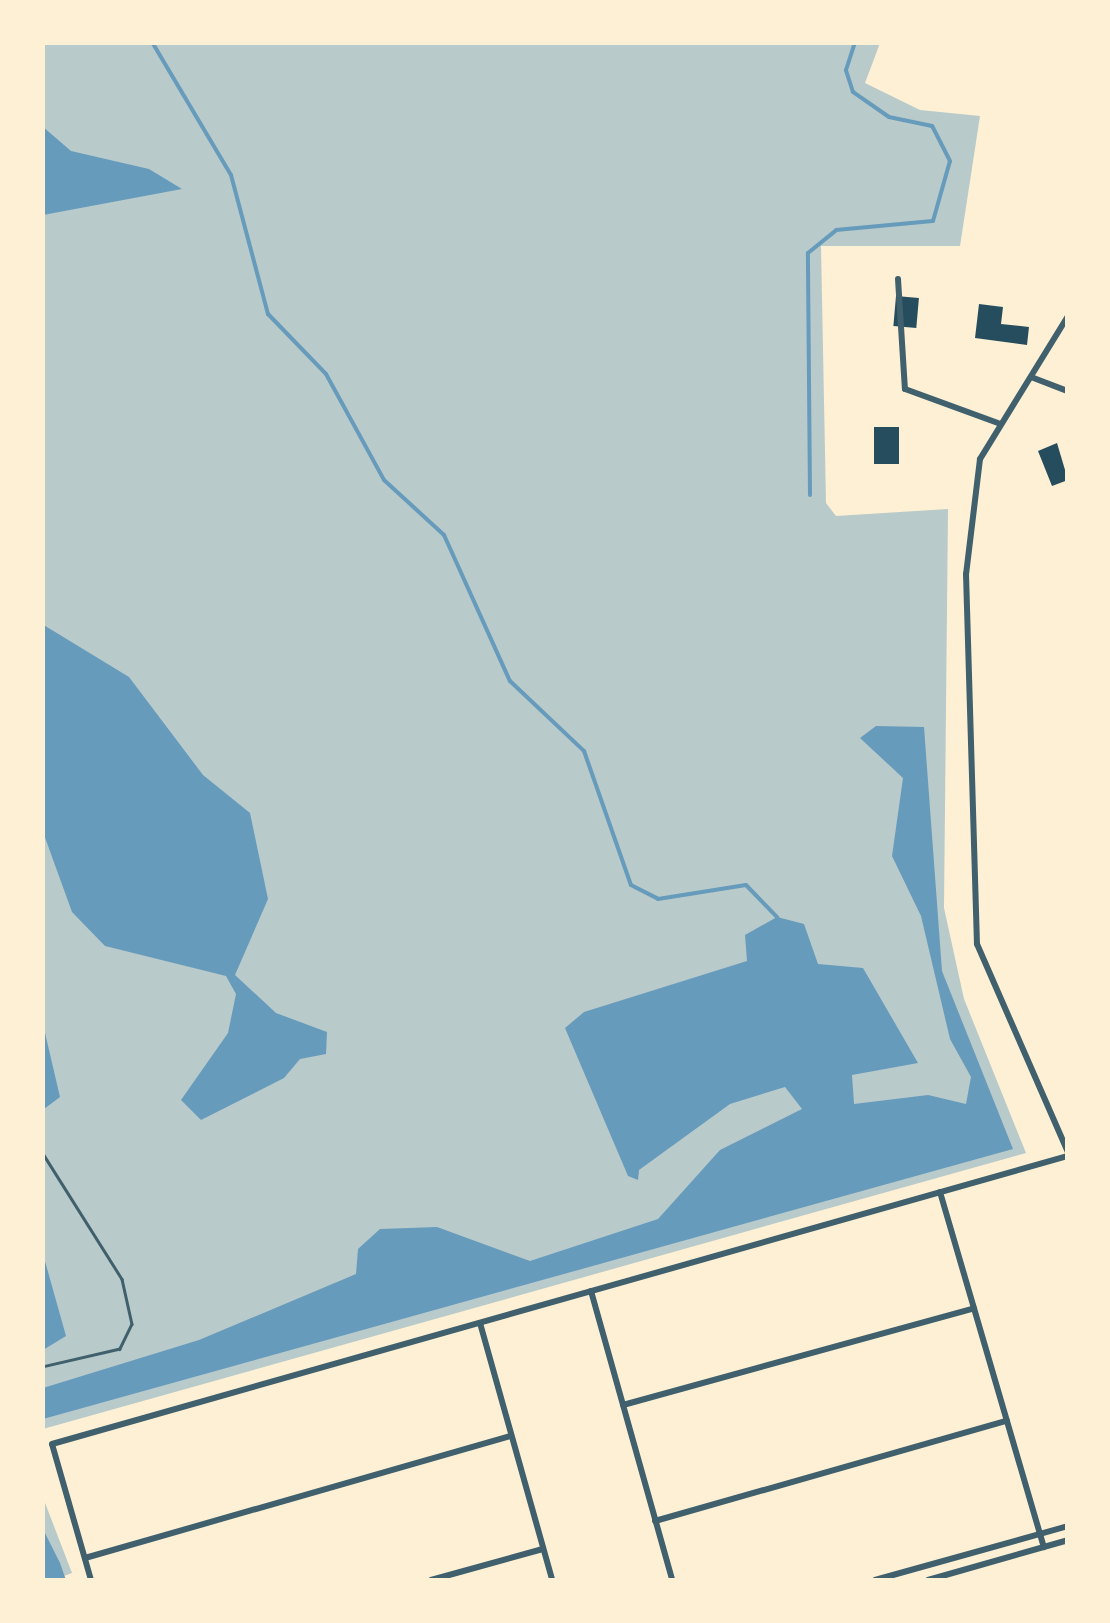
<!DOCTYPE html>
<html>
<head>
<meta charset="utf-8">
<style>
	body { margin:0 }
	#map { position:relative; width:1110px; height:1623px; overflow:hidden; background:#fdf0d5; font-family:"IBM Plex Sans",sans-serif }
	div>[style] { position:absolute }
	.green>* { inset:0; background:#b9caca }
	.water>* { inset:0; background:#669bbc }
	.stream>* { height:4px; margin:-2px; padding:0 2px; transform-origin:2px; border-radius:2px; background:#669bbc }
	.building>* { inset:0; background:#264d5e; transform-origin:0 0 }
	.service>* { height:2.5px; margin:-1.25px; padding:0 1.25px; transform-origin:1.25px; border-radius:1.25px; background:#3f606c }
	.minor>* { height:6px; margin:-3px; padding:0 3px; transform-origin:3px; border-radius:3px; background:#3f606c }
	span { translate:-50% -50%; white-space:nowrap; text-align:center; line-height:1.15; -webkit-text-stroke:10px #fdf0d5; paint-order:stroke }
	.frame { position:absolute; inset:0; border:45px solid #fdf0d5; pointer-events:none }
</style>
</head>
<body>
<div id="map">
	<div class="green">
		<div style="clip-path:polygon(43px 43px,880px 43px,865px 83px,920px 110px,980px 116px,960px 246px,821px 246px,826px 503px,836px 516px,948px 509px,944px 908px,964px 999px,1026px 1153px,43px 1429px)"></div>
		<div style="clip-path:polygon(42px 1495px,72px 1573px,53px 1580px,43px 1580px)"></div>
	</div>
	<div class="water">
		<div style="clip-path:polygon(42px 126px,71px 151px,149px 169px,182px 189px,43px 215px)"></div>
		<div style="clip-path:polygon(42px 624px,129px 677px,203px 775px,250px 813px,268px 899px,235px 975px,276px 1013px,327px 1032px,326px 1054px,300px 1059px,284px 1078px,201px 1120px,181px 1100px,228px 1033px,236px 994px,226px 976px,105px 946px,72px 912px,43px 832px)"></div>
		<div style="clip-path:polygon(876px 726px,924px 727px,942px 971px,1013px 1149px,43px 1419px,43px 1388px,199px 1340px,356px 1274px,358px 1249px,380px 1229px,437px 1227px,530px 1261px,658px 1219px,720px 1150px,802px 1109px,785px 1087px,730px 1104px,639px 1170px,638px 1180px,628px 1176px,565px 1028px,584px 1012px,747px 961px,745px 935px,777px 917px,804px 924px,818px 964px,863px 968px,918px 1063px,852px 1075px,854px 1104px,928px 1095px,966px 1104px,971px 1077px,950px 1039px,921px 916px,892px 856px,903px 778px,860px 738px)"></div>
		<div style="clip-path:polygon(42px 1020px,60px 1097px,44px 1109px,42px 1109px)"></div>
		<div style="clip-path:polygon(43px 1254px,66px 1336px,43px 1350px,42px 1350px)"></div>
		<div style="clip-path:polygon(43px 1529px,60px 1563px,66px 1580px,43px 1580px)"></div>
	</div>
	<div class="stream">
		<div style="left:152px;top:42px;width:155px;rotate:59.3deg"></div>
		<div style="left:231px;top:175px;width:144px;rotate:75.1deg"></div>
		<div style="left:268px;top:314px;width:83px;rotate:46deg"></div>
		<div style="left:326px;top:374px;width:121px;rotate:61.3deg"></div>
		<div style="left:384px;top:480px;width:81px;rotate:42.5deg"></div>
		<div style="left:444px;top:535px;width:160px;rotate:65.7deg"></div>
		<div style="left:510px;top:681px;width:102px;rotate:43.4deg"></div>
		<div style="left:584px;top:751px;width:142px;rotate:70.7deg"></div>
		<div style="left:631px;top:885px;width:30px;rotate:27deg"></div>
		<div style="left:658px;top:899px;width:89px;rotate:-9deg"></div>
		<div style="left:746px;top:885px;width:45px;rotate:45.9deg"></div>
		<div style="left:810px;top:495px;width:242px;rotate:-90.5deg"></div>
		<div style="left:808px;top:253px;width:36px;rotate:-39deg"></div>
		<div style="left:836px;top:230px;width:97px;rotate:-5.3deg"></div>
		<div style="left:933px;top:221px;width:62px;rotate:-74.2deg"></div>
		<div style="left:950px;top:161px;width:39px;rotate:-117deg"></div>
		<div style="left:932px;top:126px;width:44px;rotate:-168.2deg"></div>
		<div style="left:889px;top:117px;width:44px;rotate:-145.2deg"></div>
		<div style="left:853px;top:92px;width:23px;rotate:-108deg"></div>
		<div style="left:846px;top:70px;width:29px;rotate:-72deg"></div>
	</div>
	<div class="building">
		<div style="left:896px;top:296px;width:23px;height:30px;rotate:5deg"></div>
		<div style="clip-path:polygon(979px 304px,1003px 307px,1001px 324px,1029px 327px,1027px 345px,975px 338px)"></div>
		<div style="left:874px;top:427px;width:25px;height:37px"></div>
		<div style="clip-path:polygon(1057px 443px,1068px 480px,1052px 486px,1038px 451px)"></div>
	</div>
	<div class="service">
		<div style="left:42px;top:1152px;width:150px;rotate:57.8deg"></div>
		<div style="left:122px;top:1279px;width:46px;rotate:77.5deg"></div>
		<div style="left:132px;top:1324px;width:28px;rotate:116deg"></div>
		<div style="left:120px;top:1349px;width:80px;rotate:167deg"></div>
	</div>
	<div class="minor">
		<div style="left:898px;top:279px;width:110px;rotate:86.4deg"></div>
		<div style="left:905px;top:389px;width:99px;rotate:20.1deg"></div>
		<div style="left:1068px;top:316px;width:168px;rotate:121.6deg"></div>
		<div style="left:980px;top:459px;width:116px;rotate:96.9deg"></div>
		<div style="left:966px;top:574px;width:370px;rotate:88.3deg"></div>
		<div style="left:977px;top:944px;width:227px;rotate:66.4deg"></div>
		<div style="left:1031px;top:377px;width:40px;rotate:21deg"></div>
		<div style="left:940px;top:1192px;width:370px;rotate:73.7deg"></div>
		<div style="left:591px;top:1291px;width:300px;rotate:74.3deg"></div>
		<div style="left:480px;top:1323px;width:267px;rotate:74.3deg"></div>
		<div style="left:623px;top:1405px;width:364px;rotate:-15.4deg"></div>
		<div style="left:655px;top:1521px;width:366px;rotate:-15.9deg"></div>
		<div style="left:85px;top:1558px;width:443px;rotate:-16deg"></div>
		<div style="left:91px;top:1580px;width:141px;rotate:-106deg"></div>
		<div style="left:52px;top:1444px;width:1056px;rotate:-15.83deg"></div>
		<div style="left:431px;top:1580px;width:116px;rotate:-15.5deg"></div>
		<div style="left:875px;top:1580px;width:200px;rotate:-15.6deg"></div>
		<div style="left:928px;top:1580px;width:146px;rotate:-15.9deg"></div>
	</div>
	<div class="frame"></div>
</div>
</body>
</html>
